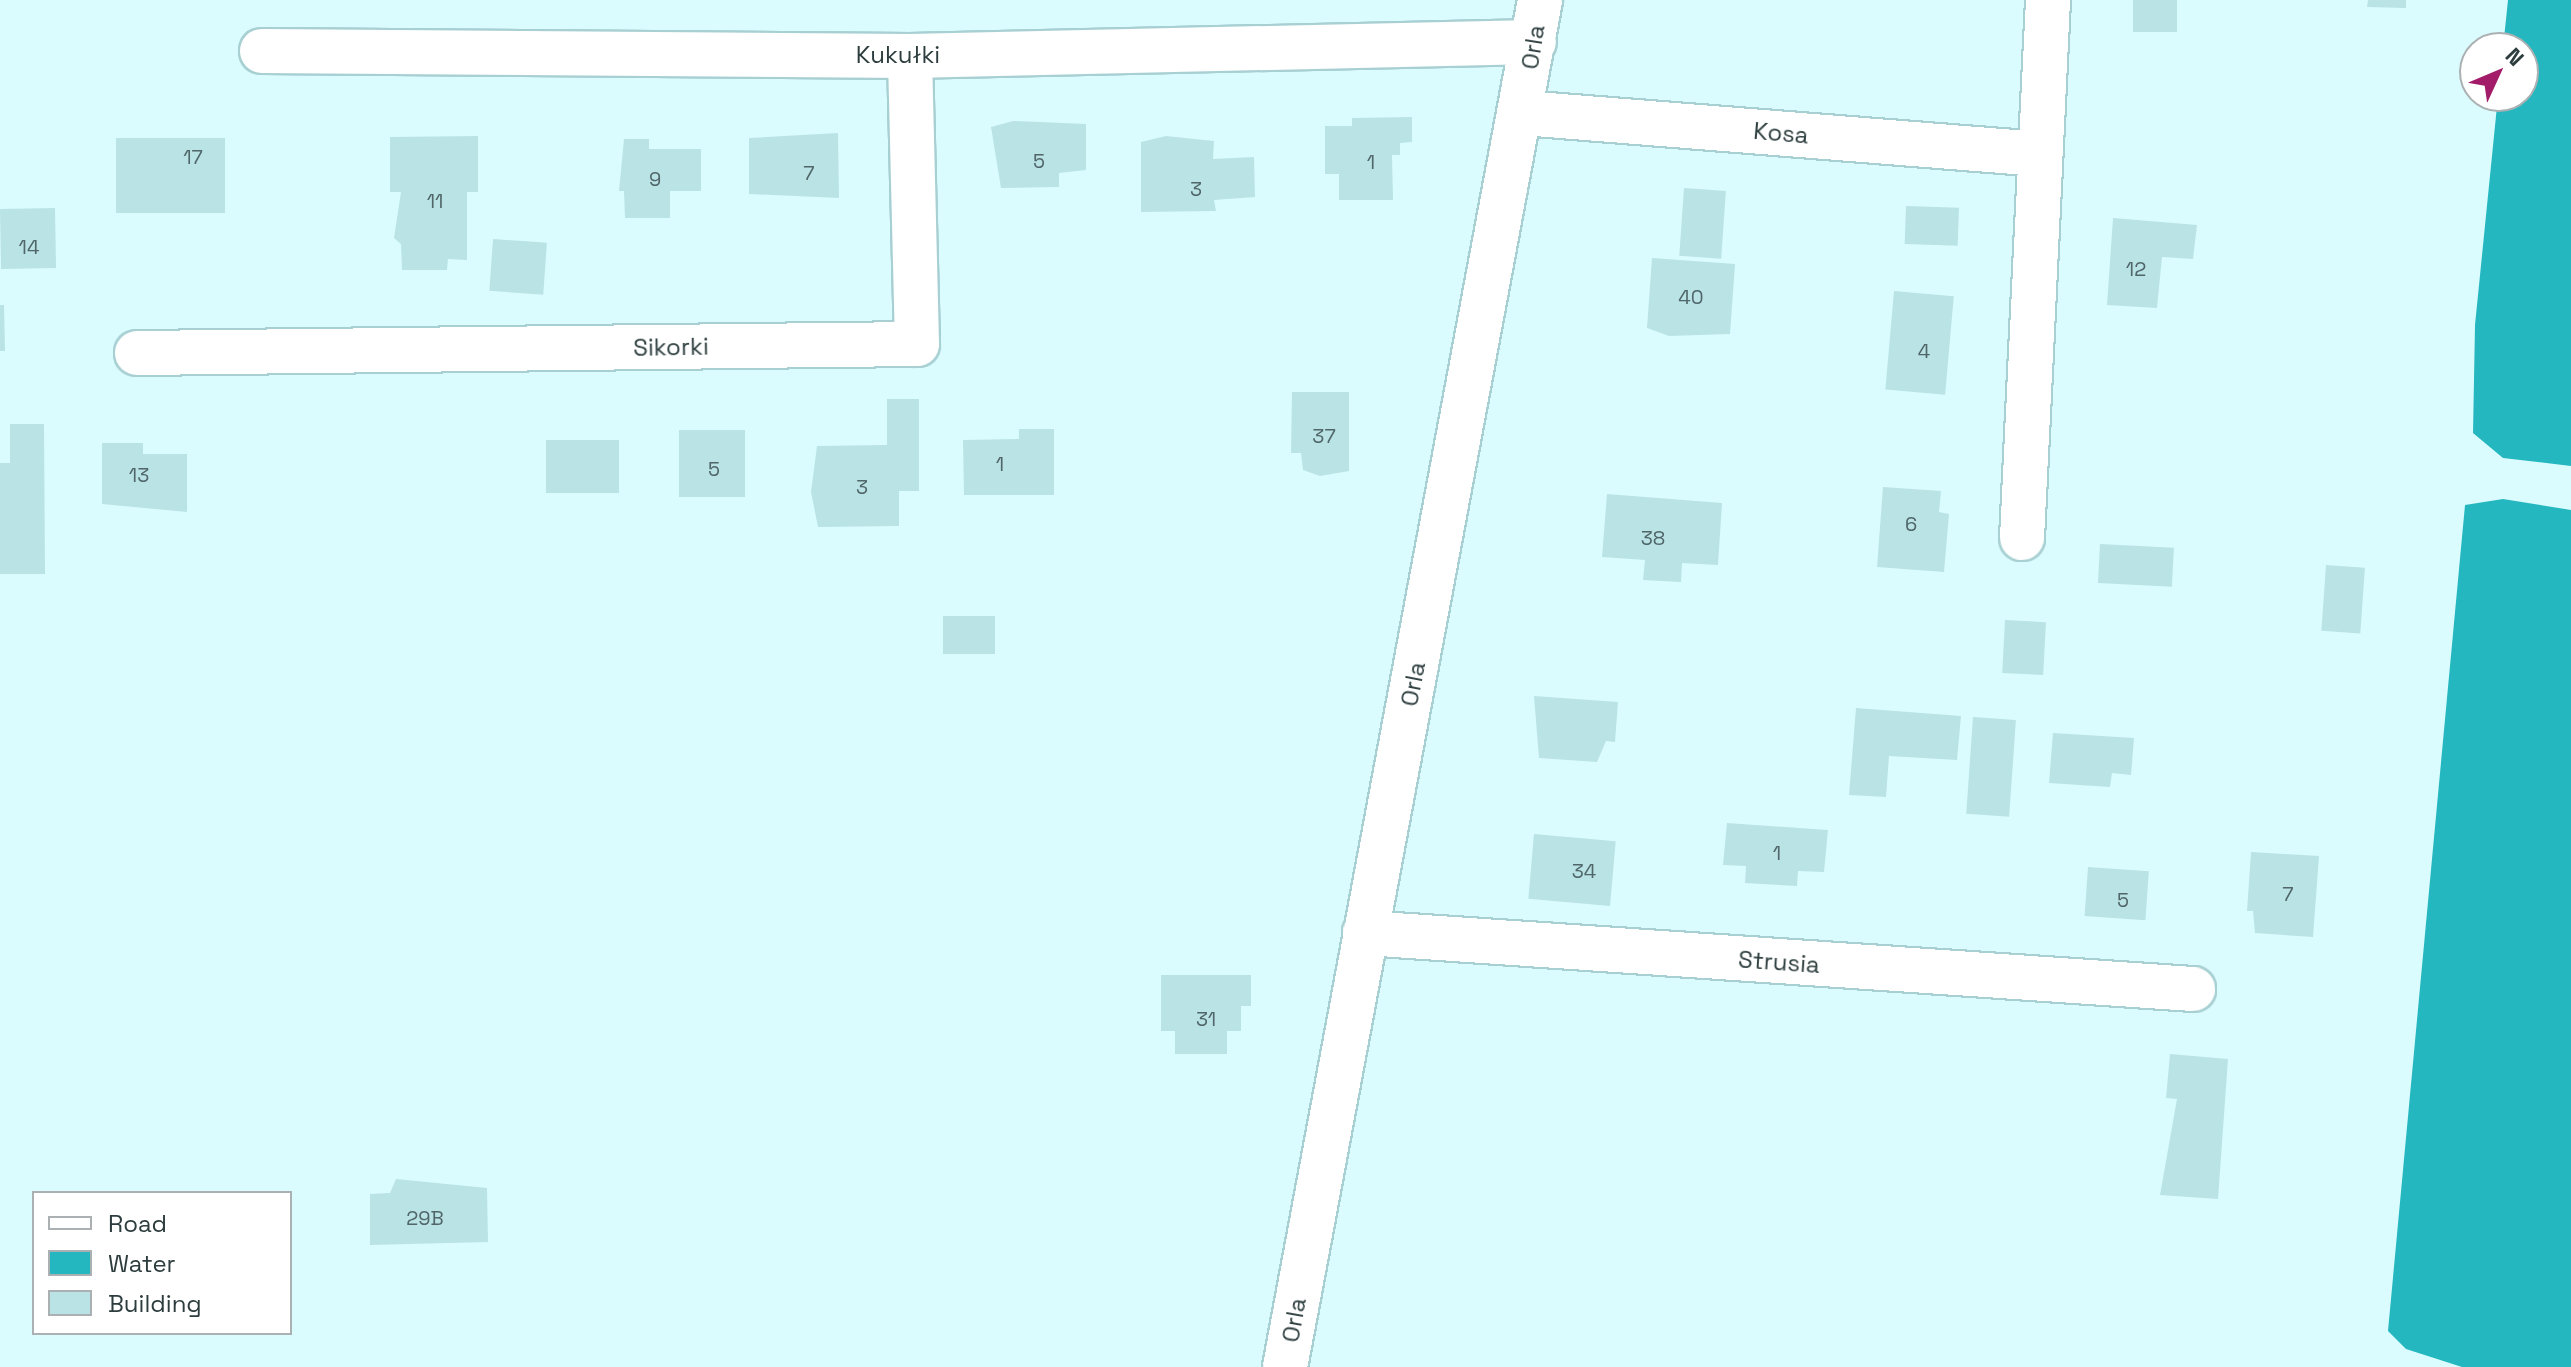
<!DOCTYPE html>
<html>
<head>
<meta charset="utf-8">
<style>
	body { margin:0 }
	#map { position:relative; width:2571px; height:1367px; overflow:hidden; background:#dbfcfe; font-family:"Space Grotesk",sans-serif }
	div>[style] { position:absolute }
	.water>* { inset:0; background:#25b7c0 }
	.building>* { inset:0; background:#bae3e6; transform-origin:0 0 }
	.roads { filter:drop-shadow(2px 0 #a8d0d3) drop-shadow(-2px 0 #a8d0d3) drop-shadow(0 2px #a8d0d3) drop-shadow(0 -2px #a8d0d3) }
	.minor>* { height:44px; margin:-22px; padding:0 22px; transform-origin:22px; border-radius:22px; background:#fff }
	span { translate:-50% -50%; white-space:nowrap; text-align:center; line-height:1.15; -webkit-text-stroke:8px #fff; paint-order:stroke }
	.number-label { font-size:20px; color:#506668 }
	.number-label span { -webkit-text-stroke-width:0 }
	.street-label { font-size:24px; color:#2d3d3e }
	.legend { position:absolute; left:32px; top:1191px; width:260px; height:144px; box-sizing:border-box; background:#fff; border:2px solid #abb1b2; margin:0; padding:10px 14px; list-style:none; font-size:24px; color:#2d3d3e }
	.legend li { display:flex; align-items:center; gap:16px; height:40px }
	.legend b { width:40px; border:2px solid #abb1b2 }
	.north { position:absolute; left:2459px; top:32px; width:80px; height:80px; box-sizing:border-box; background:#fff; border:2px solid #abb1b2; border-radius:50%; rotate:46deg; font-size:22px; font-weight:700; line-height:32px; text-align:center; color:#2d3d3e }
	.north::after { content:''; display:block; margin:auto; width:28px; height:36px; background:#a21c69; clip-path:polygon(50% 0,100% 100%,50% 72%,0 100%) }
</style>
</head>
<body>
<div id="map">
	<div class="water">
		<div style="clip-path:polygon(2508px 0,2571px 0,2571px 466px,2503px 458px,2473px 433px,2475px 325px,2498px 96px,2523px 96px,2523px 48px,2503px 48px)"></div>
		<div style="clip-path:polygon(2503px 499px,2571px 510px,2571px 1367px,2462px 1367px,2406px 1349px,2388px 1331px,2465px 505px)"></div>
	</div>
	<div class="building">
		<div style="left:2133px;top:0;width:44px;height:32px"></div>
		<div style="clip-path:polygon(2368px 0,2406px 0,2406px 8px,2367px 7px)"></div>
		<div style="clip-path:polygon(1412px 117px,1412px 142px,1400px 143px,1400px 155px,1392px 155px,1393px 200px,1339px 200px,1339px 174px,1325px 174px,1325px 126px,1352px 126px,1352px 118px)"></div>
		<div style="clip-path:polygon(1013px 121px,1086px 124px,1086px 170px,1059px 173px,1059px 187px,1001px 188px,991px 127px)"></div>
		<div style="clip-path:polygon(838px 133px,839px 198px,749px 194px,749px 138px)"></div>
		<div style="clip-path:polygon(478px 136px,478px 192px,467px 192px,467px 260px,448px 259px,447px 270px,402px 270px,401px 244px,394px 238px,401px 192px,390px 192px,390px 137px)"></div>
		<div style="clip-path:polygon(1166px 136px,1214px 141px,1213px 159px,1254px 157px,1255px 197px,1214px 200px,1216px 211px,1141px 212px,1141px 142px)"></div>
		<div style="left:116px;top:138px;width:109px;height:75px"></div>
		<div style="clip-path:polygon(624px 139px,649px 139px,649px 149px,701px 149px,701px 191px,670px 191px,670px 218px,625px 218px,624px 191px,619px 191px)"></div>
		<div style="left:1684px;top:188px;width:42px;height:68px;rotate:4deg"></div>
		<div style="left:1906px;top:206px;width:53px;height:38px;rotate:2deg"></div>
		<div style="left:55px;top:208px;width:60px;height:55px;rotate:89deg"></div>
		<div style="clip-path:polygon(2113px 218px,2197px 225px,2193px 259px,2162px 257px,2157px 308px,2107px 305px)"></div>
		<div style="left:493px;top:239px;width:54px;height:52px;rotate:4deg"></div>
		<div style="clip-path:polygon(1652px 258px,1735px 264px,1730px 334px,1669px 336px,1647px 328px)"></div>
		<div style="left:1894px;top:291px;width:60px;height:99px;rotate:5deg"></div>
		<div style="clip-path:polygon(0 305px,4px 305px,5px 351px,0 351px)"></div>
		<div style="clip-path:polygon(1292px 392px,1349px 392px,1349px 471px,1320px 476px,1303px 470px,1301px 453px,1291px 453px)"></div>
		<div style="clip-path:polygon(887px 399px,919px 399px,919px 491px,899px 491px,899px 526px,818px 527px,811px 492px,817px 446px,887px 445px)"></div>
		<div style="clip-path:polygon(10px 424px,44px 424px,45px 574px,0 574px,0 463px,10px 463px)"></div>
		<div style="clip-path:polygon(1019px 429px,1054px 429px,1054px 495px,964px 495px,963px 440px,1019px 439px)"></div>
		<div style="left:679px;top:430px;width:66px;height:67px"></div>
		<div style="left:546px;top:440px;width:73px;height:53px"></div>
		<div style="clip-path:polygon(102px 443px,143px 443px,143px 454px,187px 454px,187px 512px,102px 504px)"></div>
		<div style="clip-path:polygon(1883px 487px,1941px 491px,1939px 512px,1949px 514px,1944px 572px,1877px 567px)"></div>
		<div style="clip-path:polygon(1607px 494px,1722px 503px,1718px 565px,1682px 563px,1681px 582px,1643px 580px,1645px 560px,1602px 557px)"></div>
		<div style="left:2100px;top:544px;width:74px;height:39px;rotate:3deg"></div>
		<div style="left:2326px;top:565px;width:39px;height:66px;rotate:4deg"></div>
		<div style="left:943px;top:616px;width:52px;height:38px"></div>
		<div style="left:2005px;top:620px;width:41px;height:53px;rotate:3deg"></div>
		<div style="clip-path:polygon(1534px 696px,1618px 702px,1615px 742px,1606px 741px,1597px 762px,1539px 758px)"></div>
		<div style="clip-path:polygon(1856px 708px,1961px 716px,1957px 760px,1889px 756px,1886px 797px,1849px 795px)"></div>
		<div style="left:1973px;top:717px;width:43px;height:97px;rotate:4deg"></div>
		<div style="clip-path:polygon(2053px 733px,2134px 738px,2131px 775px,2112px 773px,2110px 787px,2049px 783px)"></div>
		<div style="clip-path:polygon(1727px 823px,1828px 830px,1824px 872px,1798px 871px,1797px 886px,1745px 883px,1746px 866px,1723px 865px)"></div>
		<div style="left:1534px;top:834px;width:82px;height:65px;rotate:5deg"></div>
		<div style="clip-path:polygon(2251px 852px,2319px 856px,2313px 937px,2255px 933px,2253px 911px,2247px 911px)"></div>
		<div style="left:2088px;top:867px;width:61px;height:49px;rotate:4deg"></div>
		<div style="clip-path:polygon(1161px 975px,1251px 975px,1251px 1006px,1241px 1006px,1241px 1031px,1227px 1031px,1227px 1054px,1175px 1054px,1175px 1031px,1161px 1031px)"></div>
		<div style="clip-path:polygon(2170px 1054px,2228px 1059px,2218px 1199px,2160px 1195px,2177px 1099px,2166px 1098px)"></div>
		<div style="clip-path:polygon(396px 1179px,487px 1188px,488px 1242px,370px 1245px,370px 1194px,390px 1193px)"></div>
	</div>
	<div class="roads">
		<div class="minor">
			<div style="left:262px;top:51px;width:648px;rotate:0.44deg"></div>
			<div style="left:910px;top:56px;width:624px;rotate:-1.29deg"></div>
			<div style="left:1523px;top:113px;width:518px;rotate:4.54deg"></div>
			<div style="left:137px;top:353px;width:780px;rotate:-0.66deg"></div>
			<div style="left:917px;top:344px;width:288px;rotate:-91.4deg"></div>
			<div style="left:2022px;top:538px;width:539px;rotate:-87.23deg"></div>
			<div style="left:1365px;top:933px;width:830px;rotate:3.87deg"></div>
			<div style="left:1285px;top:1367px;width:1391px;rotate:-79.43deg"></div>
		</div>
	</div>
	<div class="number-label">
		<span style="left:193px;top:157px">17</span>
		<span style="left:1039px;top:161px">5</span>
		<span style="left:1371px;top:162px">1</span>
		<span style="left:809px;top:173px">7</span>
		<span style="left:655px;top:179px">9</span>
		<span style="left:1196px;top:189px">3</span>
		<span style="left:435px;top:201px">11</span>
		<span style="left:29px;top:247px">14</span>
		<span style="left:2136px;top:269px">12</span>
		<span style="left:1691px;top:297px">40</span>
		<span style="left:1924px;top:351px">4</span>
		<span style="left:1324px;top:436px">37</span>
		<span style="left:1000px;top:464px">1</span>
		<span style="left:714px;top:469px">5</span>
		<span style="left:139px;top:475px">13</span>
		<span style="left:862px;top:487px">3</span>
		<span style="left:1911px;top:524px">6</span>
		<span style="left:1653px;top:538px">38</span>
		<span style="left:1777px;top:853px">1</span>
		<span style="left:1584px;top:871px">34</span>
		<span style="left:2288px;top:894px">7</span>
		<span style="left:2123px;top:900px">5</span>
		<span style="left:1206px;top:1019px">31</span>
		<span style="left:425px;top:1218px">29B</span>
	</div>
	<div class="street-label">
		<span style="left:1533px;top:47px;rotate:-81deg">Orla</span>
		<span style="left:898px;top:55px">Kukułki</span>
		<span style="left:1781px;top:133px;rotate:5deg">Kosa</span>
		<span style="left:671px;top:347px;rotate:-1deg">Sikorki</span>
		<span style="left:1413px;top:684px;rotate:-79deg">Orla</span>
		<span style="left:1779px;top:962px;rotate:4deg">Strusia</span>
		<span style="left:1294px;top:1320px;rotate:-80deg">Orla</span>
	</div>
	<ul class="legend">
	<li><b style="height:10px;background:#fff"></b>Road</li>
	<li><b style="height:22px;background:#25b7c0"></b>Water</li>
	<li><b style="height:22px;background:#bae3e6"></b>Building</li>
	</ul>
	<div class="north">N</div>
</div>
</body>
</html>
